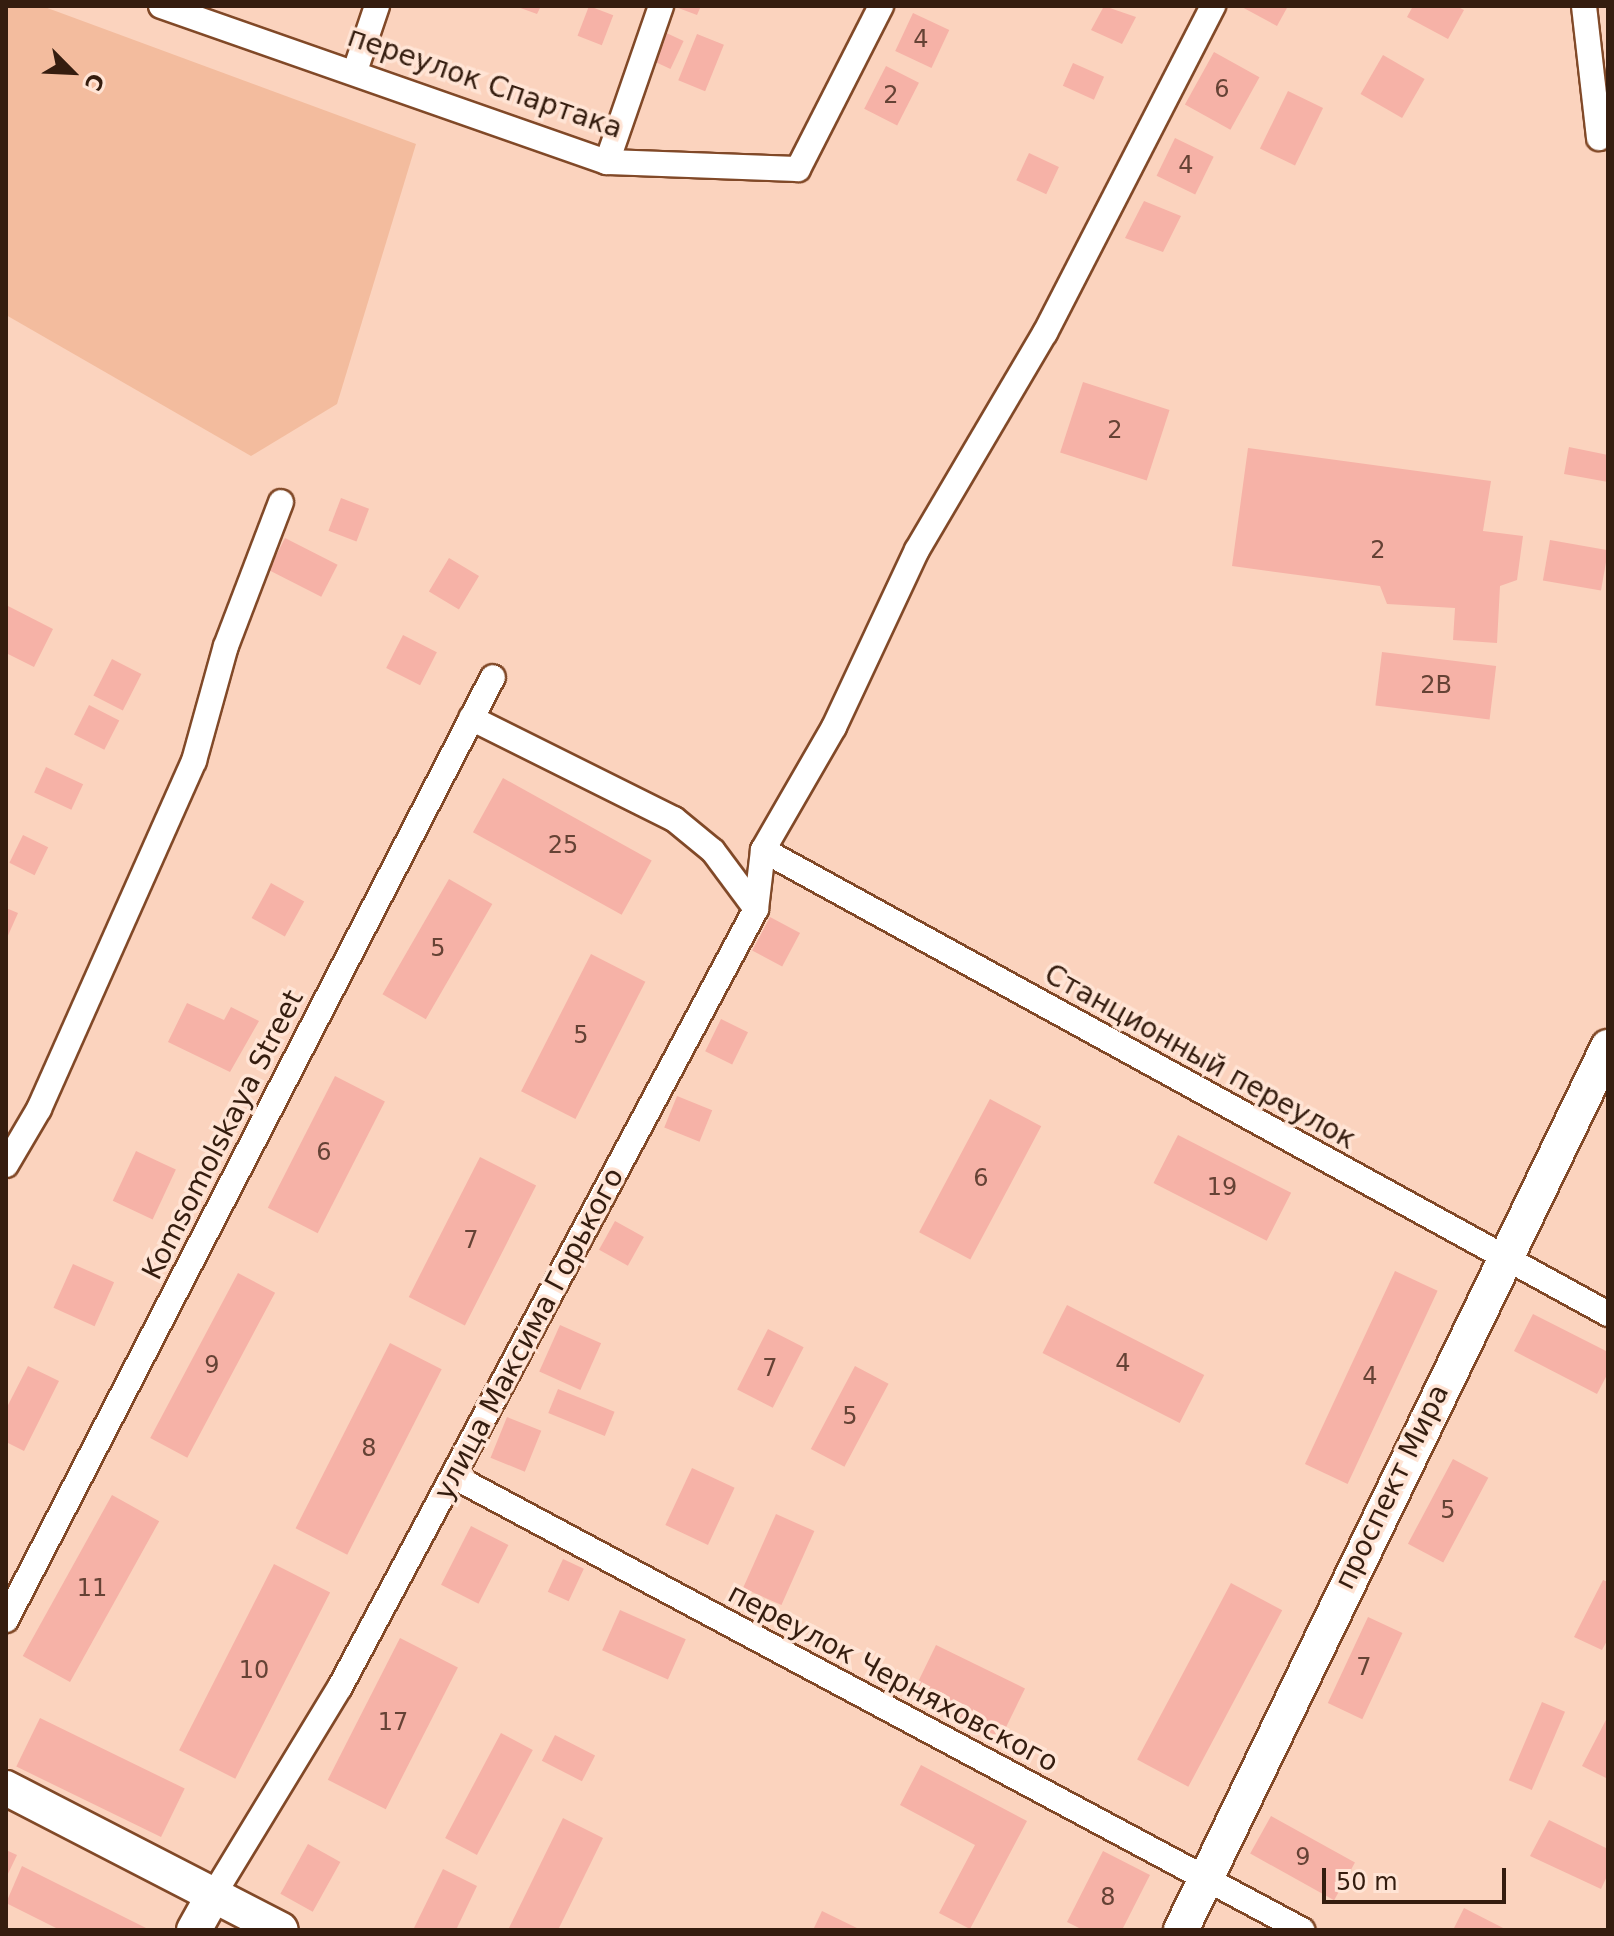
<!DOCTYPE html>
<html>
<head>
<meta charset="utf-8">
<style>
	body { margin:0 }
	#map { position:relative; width:1614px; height:1936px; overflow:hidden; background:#fbd3be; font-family:"DejaVu Sans",sans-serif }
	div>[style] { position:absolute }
	.green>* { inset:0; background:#f3bc9e }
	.building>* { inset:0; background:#f6b2a7; transform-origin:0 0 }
	.roads { filter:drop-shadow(2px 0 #814928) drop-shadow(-2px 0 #814928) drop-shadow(0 2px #814928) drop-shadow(0 -2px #814928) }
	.street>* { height:24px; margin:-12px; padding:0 12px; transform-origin:12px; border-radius:12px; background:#fff }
	.secondary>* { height:34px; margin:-17px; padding:0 17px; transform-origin:17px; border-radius:17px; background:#fff }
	span { translate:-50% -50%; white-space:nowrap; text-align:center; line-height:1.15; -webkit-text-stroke:7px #ffe4d5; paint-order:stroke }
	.number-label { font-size:24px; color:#654235 }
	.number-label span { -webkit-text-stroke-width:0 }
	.street-label { font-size:28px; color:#351d0f }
	.frame { position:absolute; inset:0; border:8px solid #351d0f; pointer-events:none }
	.north { position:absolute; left:32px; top:32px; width:80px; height:80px; -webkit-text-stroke:6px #ffe4d5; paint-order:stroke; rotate:114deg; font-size:22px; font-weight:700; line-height:32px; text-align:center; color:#351d0f }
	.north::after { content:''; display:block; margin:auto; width:28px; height:36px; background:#351d0f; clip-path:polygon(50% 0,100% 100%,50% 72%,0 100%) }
	.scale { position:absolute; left:1322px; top:1868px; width:184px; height:36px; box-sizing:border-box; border:4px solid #351d0f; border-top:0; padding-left:10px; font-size:24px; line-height:28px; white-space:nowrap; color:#351d0f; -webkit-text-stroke:6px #ffe4d5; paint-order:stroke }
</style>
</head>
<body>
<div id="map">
	<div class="green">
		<div style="clip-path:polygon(6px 6px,42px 6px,416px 144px,337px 404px,251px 456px,6px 315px)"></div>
	</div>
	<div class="building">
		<div style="clip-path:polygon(515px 6px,541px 6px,537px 14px)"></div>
		<div style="left:589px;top:6px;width:26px;height:32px;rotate:21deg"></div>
		<div style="clip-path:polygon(673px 6px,701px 6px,697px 15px)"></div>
		<div style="clip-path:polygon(1104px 6px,1136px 17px,1122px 44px,1091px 30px)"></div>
		<div style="clip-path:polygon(1240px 6px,1288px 6px,1277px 26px)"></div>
		<div style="clip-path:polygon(1413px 6px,1456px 6px,1464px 10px,1448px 39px,1407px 17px)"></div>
		<div style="left:913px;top:13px;width:40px;height:42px;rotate:25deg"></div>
		<div style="left:660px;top:30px;width:26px;height:31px;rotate:25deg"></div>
		<div style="left:697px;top:34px;width:29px;height:50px;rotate:22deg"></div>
		<div style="left:1214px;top:52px;width:52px;height:60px;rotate:29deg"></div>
		<div style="left:1383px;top:55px;width:48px;height:45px;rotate:30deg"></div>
		<div style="left:1073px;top:63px;width:34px;height:25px;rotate:24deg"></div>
		<div style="left:886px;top:66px;width:37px;height:48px;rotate:27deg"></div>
		<div style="left:1288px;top:91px;width:39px;height:64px;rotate:26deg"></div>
		<div style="left:1175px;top:138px;width:43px;height:42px;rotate:26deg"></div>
		<div style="left:1029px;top:153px;width:33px;height:30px;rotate:25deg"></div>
		<div style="clip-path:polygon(1144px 201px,1181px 216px,1163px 252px,1125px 238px)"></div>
		<div style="left:1083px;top:382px;width:91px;height:74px;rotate:18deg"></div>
		<div style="clip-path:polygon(1569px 447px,1608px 455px,1608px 482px,1564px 474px)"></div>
		<div style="clip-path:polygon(1248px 448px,1491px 481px,1483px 531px,1523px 536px,1517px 580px,1500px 586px,1497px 643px,1453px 640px,1455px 608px,1387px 604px,1380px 586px,1232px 566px)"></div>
		<div style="left:341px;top:498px;width:30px;height:35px;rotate:21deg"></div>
		<div style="left:285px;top:538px;width:59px;height:36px;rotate:27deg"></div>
		<div style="left:1550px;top:540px;width:59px;height:41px;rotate:10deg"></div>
		<div style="left:449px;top:558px;width:35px;height:39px;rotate:31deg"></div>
		<div style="clip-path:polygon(6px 605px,53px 629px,34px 667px,6px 653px)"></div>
		<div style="left:403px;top:635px;width:38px;height:37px;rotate:27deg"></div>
		<div style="left:1382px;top:652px;width:115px;height:54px;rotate:7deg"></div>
		<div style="left:112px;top:659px;width:33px;height:41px;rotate:27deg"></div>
		<div style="left:89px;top:705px;width:34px;height:33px;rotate:27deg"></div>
		<div style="left:46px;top:767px;width:41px;height:28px;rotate:25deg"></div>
		<div style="left:503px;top:778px;width:170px;height:62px;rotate:29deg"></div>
		<div style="left:23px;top:835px;width:28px;height:31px;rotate:26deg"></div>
		<div style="left:449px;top:879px;width:50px;height:133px;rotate:30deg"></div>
		<div style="left:271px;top:883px;width:38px;height:40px;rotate:29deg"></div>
		<div style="clip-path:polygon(6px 908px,18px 913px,6px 940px)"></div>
		<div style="left:770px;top:917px;width:34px;height:38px;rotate:28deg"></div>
		<div style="left:591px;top:954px;width:61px;height:154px;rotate:27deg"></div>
		<div style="clip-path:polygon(187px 1003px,224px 1020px,231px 1007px,259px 1021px,230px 1072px,168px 1042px)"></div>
		<div style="left:721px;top:1019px;width:30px;height:36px;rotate:26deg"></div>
		<div style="left:335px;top:1076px;width:56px;height:148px;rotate:27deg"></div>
		<div style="left:677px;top:1096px;width:38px;height:34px;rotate:22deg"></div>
		<div style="left:990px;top:1099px;width:58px;height:151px;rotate:28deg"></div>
		<div style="left:1178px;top:1135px;width:127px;height:54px;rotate:27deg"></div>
		<div style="left:136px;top:1151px;width:44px;height:55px;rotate:25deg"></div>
		<div style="left:480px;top:1157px;width:63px;height:157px;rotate:27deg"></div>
		<div style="left:615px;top:1221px;width:33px;height:33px;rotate:29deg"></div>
		<div style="left:73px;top:1264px;width:45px;height:48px;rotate:24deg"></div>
		<div style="left:1395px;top:1271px;width:47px;height:213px;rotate:25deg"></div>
		<div style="left:238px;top:1273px;width:42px;height:187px;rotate:28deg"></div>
		<div style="left:1067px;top:1305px;width:154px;height:54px;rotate:27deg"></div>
		<div style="clip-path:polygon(1533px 1314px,1608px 1352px,1608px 1373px,1597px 1394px,1514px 1351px)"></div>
		<div style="left:560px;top:1325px;width:45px;height:51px;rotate:24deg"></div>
		<div style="left:768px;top:1329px;width:40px;height:68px;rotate:27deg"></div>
		<div style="left:390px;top:1343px;width:58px;height:208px;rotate:27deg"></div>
		<div style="clip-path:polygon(28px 1366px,59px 1381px,24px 1451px,6px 1442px,6px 1409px)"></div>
		<div style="left:855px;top:1366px;width:38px;height:94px;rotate:28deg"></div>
		<div style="left:558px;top:1389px;width:61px;height:26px;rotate:22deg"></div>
		<div style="left:507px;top:1417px;width:37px;height:44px;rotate:22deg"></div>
		<div style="left:1453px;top:1459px;width:40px;height:96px;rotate:28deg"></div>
		<div style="left:692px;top:1468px;width:47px;height:63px;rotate:25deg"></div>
		<div style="left:112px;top:1495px;width:54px;height:184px;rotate:29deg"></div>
		<div style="left:776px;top:1514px;width:42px;height:81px;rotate:24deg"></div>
		<div style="left:471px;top:1526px;width:42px;height:66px;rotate:27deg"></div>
		<div style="left:563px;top:1559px;width:23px;height:36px;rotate:25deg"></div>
		<div style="left:274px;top:1564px;width:63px;height:209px;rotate:27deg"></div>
		<div style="clip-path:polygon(1603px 1580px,1608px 1582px,1608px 1639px,1602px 1650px,1574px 1637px)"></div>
		<div style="left:1231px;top:1583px;width:58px;height:200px;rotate:28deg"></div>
		<div style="left:620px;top:1610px;width:72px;height:44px;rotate:24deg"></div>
		<div style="left:1368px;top:1617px;width:38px;height:95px;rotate:25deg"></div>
		<div style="left:400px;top:1638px;width:65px;height:159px;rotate:27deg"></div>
		<div style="left:936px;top:1645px;width:99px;height:55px;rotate:26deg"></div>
		<div style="left:1542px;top:1702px;width:25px;height:85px;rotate:23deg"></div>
		<div style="clip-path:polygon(1608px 1716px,1608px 1779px,1582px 1766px)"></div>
		<div style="left:40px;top:1718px;width:161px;height:54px;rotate:26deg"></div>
		<div style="left:501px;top:1733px;width:36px;height:119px;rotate:28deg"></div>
		<div style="left:555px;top:1735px;width:45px;height:29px;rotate:27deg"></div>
		<div style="clip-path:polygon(921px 1765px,1027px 1821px,970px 1929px,939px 1913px,975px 1845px,900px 1805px)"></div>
		<div style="left:1271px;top:1816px;width:96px;height:43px;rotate:29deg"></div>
		<div style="clip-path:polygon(563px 1818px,603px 1838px,558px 1930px,508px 1930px)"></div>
		<div style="clip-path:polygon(1549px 1820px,1608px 1849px,1608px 1874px,1601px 1889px,1530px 1856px)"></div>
		<div style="left:308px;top:1844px;width:37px;height:57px;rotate:29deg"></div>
		<div style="clip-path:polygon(6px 1850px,17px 1855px,6px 1878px)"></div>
		<div style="clip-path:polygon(1103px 1851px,1150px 1875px,1122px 1930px,1083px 1930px,1067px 1922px)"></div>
		<div style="clip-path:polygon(22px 1866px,150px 1930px,60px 1930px,6px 1903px)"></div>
		<div style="clip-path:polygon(443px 1869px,477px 1886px,456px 1930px,413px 1930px)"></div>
		<div style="clip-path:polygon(1464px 1908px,1507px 1930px,1453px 1930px)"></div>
		<div style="clip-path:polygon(822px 1911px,861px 1930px,813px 1930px)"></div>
	</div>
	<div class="roads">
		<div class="street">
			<div style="left:161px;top:6px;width:472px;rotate:19.3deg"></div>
			<div style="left:607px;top:162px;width:191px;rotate:2.1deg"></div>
			<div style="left:798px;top:169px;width:183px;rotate:-63deg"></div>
			<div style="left:1584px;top:6px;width:133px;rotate:83.5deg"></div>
			<div style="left:355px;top:71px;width:69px;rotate:-71.3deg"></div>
			<div style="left:607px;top:162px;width:165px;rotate:-70.9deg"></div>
			<div style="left:471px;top:718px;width:227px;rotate:26.5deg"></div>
			<div style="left:674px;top:819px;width:50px;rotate:39.4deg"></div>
			<div style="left:713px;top:851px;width:72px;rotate:53.4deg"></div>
			<div style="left:763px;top:850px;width:964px;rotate:28.77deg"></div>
			<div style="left:6px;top:1165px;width:65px;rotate:-59.5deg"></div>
			<div style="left:39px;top:1109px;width:381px;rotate:-66deg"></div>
			<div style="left:194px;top:761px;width:119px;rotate:-74.5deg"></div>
			<div style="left:226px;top:646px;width:154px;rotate:-69.1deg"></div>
			<div style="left:455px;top:1477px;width:961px;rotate:28.14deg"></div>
			<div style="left:6px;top:1620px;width:1061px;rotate:-62.69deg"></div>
			<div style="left:214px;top:1894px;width:242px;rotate:-58.7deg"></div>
			<div style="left:340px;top:1687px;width:882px;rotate:-61.87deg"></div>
			<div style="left:756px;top:909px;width:59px;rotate:-83.2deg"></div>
			<div style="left:763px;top:850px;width:142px;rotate:-60deg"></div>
			<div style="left:834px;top:727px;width:195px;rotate:-64.9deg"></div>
			<div style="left:917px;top:550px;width:252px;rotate:-59.5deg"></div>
			<div style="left:1045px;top:333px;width:368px;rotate:-62.8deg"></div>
		</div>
		<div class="secondary">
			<div style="left:6px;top:1788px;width:309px;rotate:27.3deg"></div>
			<div style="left:194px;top:1930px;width:41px;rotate:-60.9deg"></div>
			<div style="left:1181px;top:1930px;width:981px;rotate:-64.19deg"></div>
		</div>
	</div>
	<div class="number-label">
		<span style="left:921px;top:40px">4</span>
		<span style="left:1222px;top:90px">6</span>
		<span style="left:891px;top:96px">2</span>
		<span style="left:1186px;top:166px">4</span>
		<span style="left:1115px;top:431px">2</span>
		<span style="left:1378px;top:551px">2</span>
		<span style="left:1436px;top:686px">2В</span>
		<span style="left:563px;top:846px">25</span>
		<span style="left:438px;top:949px">5</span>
		<span style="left:581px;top:1036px">5</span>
		<span style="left:324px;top:1153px">6</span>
		<span style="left:981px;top:1179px">6</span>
		<span style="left:1222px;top:1188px">19</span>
		<span style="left:471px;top:1241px">7</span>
		<span style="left:1123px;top:1364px">4</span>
		<span style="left:212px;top:1366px">9</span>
		<span style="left:770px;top:1369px">7</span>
		<span style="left:1370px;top:1377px">4</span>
		<span style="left:850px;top:1417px">5</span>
		<span style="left:369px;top:1449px">8</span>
		<span style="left:1448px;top:1511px">5</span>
		<span style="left:92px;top:1589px">11</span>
		<span style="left:1364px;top:1668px">7</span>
		<span style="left:254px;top:1671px">10</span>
		<span style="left:393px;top:1723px">17</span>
		<span style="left:1303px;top:1858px">9</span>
		<span style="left:1108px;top:1898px">8</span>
	</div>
	<div class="street-label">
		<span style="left:485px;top:83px;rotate:19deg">переулок Спартака</span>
		<span style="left:1200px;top:1057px;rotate:29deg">Станционный переулок</span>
		<span style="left:223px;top:1135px;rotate:-63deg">Komsomolskaya Street</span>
		<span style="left:529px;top:1334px;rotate:-62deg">улица Максима Горького</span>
		<span style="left:1392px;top:1487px;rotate:-64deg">проспект Мира</span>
		<span style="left:893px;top:1678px;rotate:28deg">переулок Черняховского</span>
	</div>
	<div class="frame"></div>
	<div class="north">С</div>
	<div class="scale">50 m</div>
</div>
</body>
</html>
